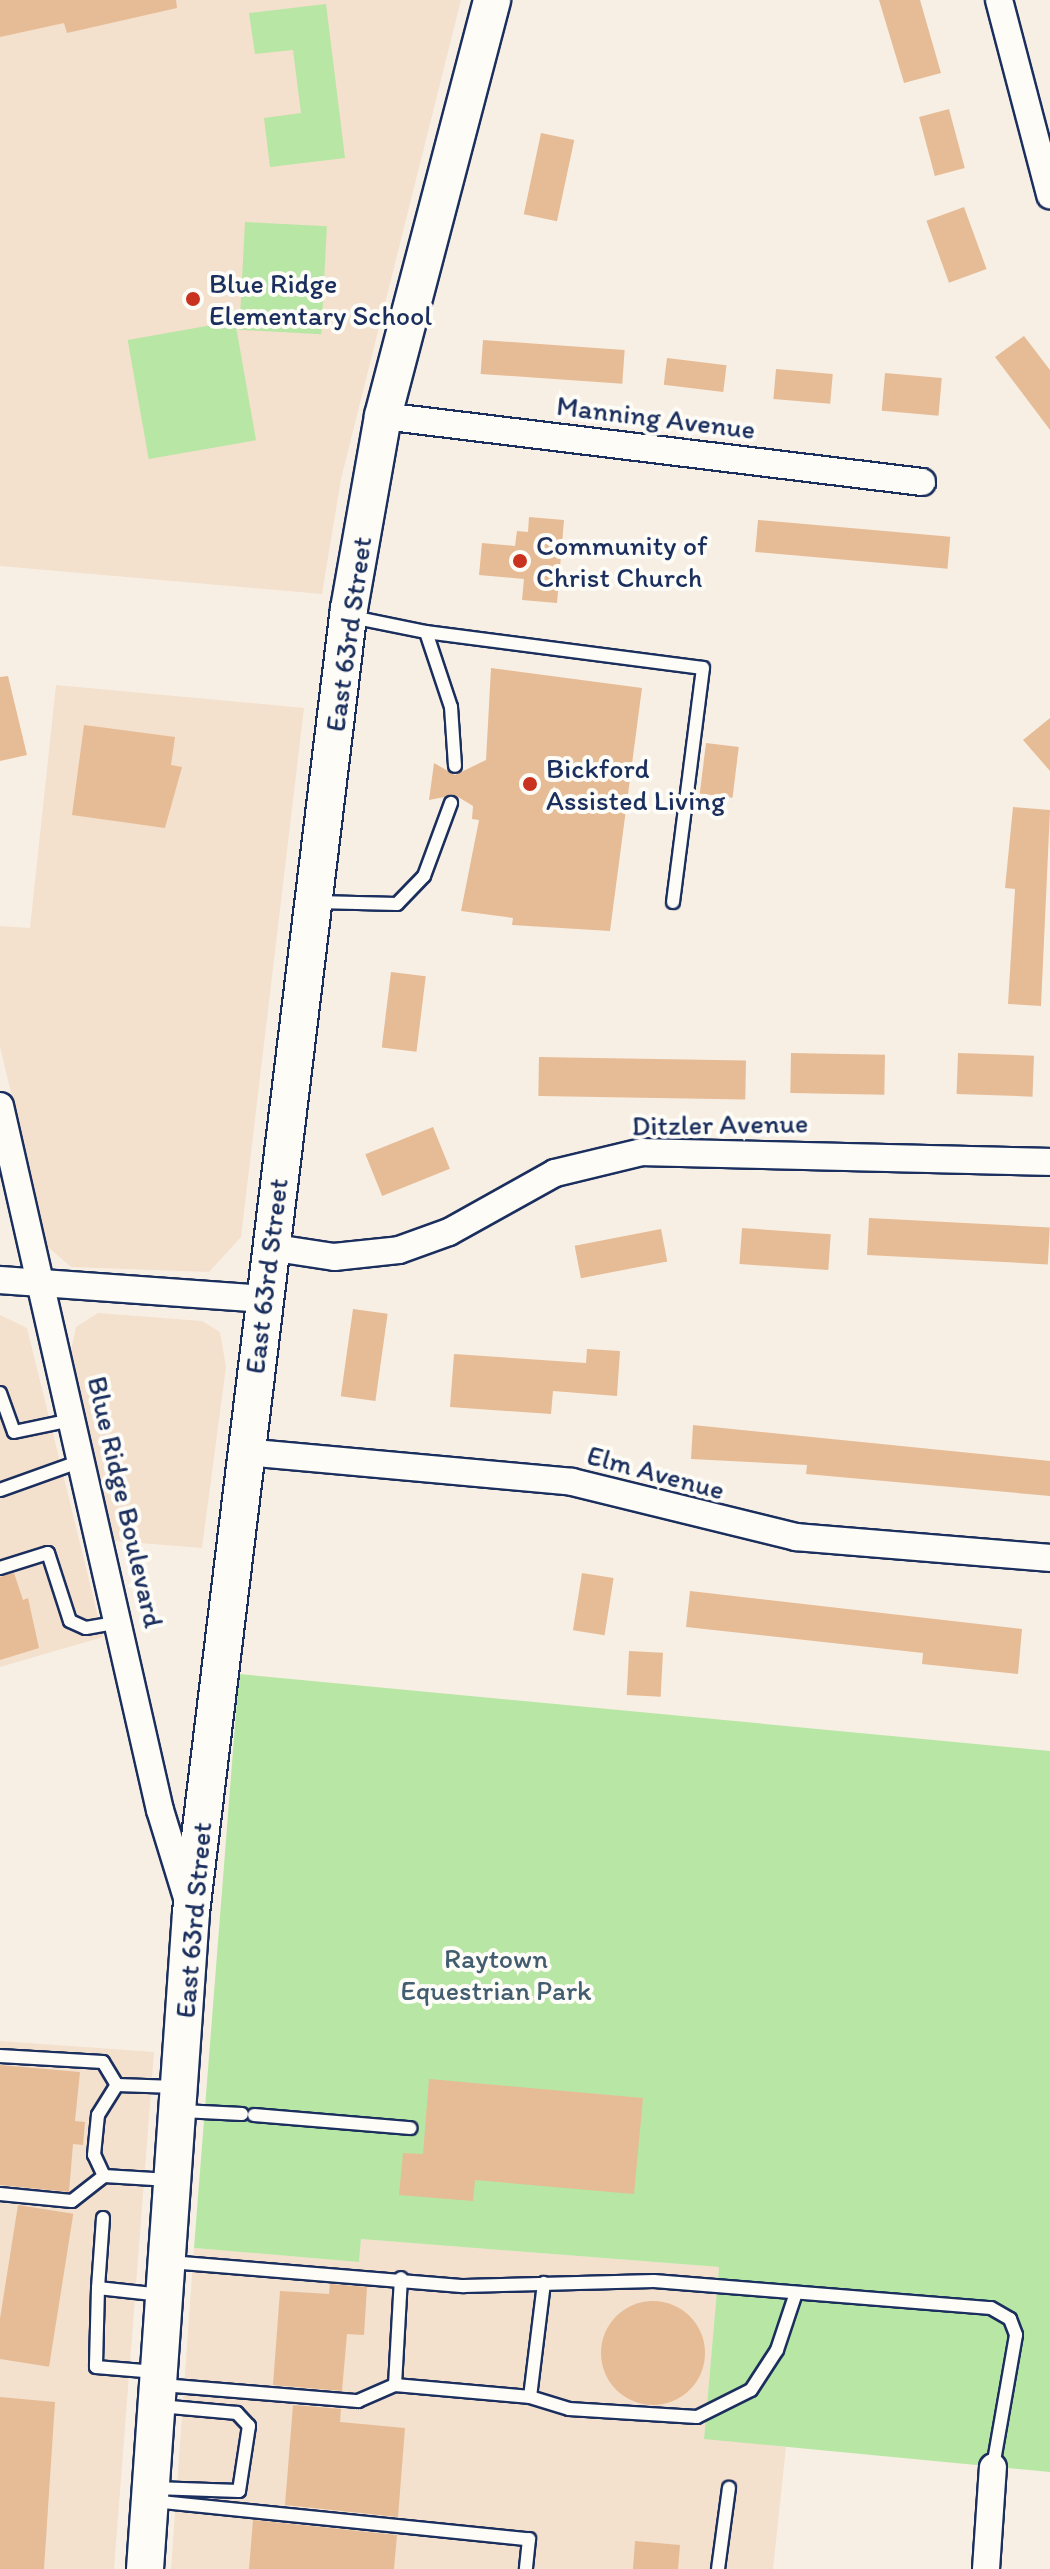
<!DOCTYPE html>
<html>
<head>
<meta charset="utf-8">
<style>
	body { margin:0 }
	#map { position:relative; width:1050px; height:2569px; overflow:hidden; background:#f8efe4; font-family:Itim,sans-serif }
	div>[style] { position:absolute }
	.built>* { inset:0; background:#f3e0cd }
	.green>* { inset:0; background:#b8e6a4; transform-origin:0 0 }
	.building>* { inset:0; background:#e6bc96; transform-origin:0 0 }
	.round { border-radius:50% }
	.roads { filter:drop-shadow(2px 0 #1b2f5e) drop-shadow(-2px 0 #1b2f5e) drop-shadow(0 2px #1b2f5e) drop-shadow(0 -2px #1b2f5e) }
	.lane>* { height:12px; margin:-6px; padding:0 6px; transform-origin:6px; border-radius:6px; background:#fdfcf7 }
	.street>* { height:26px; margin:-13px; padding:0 13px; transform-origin:13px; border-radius:13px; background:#fdfcf7 }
	.secondary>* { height:36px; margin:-18px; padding:0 18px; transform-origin:18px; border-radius:18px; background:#fdfcf7 }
	.dots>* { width:22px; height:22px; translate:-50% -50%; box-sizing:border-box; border:4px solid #fdfcf7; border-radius:50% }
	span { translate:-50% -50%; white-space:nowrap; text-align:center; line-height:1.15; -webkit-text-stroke:8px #fdfcf7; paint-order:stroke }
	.poi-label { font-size:28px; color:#1b2f5e }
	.left { translate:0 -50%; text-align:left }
	.street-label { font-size:28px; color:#1b2f5e }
	.park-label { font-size:28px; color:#425d70 }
</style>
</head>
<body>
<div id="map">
	<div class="built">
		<div style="clip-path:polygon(0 0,461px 0,341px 479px,322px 594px,0 566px)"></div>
		<div style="clip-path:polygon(56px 685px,304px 708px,241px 1237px,209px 1272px,71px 1267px,48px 1247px,0 1047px,0 926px,30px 928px)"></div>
		<div style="clip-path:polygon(98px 1313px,202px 1321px,220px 1332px,226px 1367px,202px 1548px,115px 1541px,70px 1356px,76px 1327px)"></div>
		<div style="clip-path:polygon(0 1315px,27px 1328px,103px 1637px,0 1667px)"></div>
		<div style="clip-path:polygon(0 2041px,154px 2052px,114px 2569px,0 2569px)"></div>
		<div style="clip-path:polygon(361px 2239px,719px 2267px,704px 2438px,786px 2447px,773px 2569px,171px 2569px,194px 2248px,359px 2262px)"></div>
	</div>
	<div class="green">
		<div style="clip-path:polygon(326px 4px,345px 158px,270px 167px,264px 118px,301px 113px,293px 50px,255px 54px,249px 13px)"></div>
		<div style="left:245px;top:222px;width:82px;height:108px;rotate:3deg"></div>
		<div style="left:235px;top:321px;width:121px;height:109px;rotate:80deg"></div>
		<div style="clip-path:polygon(239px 1674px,1050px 1751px,1050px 2472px,704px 2439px,719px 2267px,361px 2239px,359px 2262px,194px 2248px)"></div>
	</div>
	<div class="building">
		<div style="clip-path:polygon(0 0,176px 0,177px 8px,67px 33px,64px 23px,0 37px)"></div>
		<div style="clip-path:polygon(879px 0,920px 0,941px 73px,904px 83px)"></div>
		<div style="left:949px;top:109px;width:61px;height:31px;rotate:75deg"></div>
		<div style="left:541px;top:133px;width:34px;height:83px;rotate:12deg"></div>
		<div style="left:964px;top:207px;width:66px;height:40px;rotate:70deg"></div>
		<div style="clip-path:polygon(1024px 336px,1050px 370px,1050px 430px,995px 357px)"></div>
		<div style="left:483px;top:340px;width:142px;height:34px;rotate:4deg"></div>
		<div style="left:667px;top:358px;width:60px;height:27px;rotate:7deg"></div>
		<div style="left:776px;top:369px;width:57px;height:30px;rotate:5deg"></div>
		<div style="left:885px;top:373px;width:57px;height:38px;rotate:5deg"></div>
		<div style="clip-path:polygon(529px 517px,564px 520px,557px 603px,522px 600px,524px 579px,479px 575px,482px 543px,515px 546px,517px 531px,528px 532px)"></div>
		<div style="left:758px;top:520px;width:193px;height:32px;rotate:5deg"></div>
		<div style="clip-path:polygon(491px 668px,642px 688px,610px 931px,512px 925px,513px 918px,461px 911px,479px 820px,472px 819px,473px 806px,455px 795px,429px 800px,434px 763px,455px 775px,486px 760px)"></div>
		<div style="clip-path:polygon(8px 676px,27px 755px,0 761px,0 677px)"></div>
		<div style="clip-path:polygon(1050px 718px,1050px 771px,1023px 740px)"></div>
		<div style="clip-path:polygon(84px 725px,175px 737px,171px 765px,182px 767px,165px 828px,72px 815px)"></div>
		<div style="left:706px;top:743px;width:33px;height:51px;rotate:7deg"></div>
		<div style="clip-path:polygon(1013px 807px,1050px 810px,1041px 1006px,1008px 1004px,1015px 889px,1005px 888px)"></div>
		<div style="left:391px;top:972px;width:35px;height:76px;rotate:7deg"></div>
		<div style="left:791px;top:1053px;width:94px;height:40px;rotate:1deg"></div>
		<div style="left:958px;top:1053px;width:76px;height:41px;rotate:2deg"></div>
		<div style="left:539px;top:1057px;width:207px;height:39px;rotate:1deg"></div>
		<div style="left:433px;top:1127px;width:45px;height:73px;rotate:68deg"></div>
		<div style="left:869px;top:1218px;width:181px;height:37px;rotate:3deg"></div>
		<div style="left:742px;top:1228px;width:89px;height:36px;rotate:4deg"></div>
		<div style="left:661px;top:1229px;width:33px;height:88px;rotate:79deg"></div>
		<div style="left:353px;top:1309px;width:35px;height:88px;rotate:8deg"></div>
		<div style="clip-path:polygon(587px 1349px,620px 1351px,617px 1396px,553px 1391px,551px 1414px,450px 1407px,454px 1354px,586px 1363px)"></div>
		<div style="clip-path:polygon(693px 1425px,1050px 1461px,1050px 1496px,806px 1474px,807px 1465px,691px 1459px)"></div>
		<div style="clip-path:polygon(14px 1573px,23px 1600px,28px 1598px,39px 1648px,0 1660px,0 1577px)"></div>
		<div style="left:582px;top:1573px;width:32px;height:58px;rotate:9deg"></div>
		<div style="clip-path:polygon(690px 1591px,1022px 1629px,1018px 1674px,922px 1664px,923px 1653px,686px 1627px)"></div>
		<div style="left:629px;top:1651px;width:34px;height:44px;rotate:3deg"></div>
		<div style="clip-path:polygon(0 2065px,80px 2072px,75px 2121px,85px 2122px,83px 2145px,73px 2144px,69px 2192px,0 2185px)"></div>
		<div style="clip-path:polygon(429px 2079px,643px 2098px,634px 2194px,475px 2180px,473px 2201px,399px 2195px,403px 2153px,423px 2154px)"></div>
		<div style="left:18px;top:2205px;width:56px;height:155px;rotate:9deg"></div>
		<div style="clip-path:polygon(330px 2284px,367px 2287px,364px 2335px,347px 2334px,342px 2391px,273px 2385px,280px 2291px,329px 2294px)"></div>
		<div class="round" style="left:601px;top:2301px;width:104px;height:104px"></div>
		<div style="clip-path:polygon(0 2397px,55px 2402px,44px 2569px,0 2569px)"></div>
		<div style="clip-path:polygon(293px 2405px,341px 2409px,340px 2422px,405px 2428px,398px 2517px,285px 2505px)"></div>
		<div style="clip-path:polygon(253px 2520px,397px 2535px,394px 2569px,249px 2569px)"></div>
		<div style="clip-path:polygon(635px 2541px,680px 2545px,678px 2569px,633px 2569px)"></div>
	</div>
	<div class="roads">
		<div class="lane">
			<div style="left:352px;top:617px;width:76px;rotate:11.5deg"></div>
			<div style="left:426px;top:632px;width:79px;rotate:71.6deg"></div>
			<div style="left:451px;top:707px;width:59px;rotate:86.1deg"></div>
			<div style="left:426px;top:632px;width:279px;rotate:7.4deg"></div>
			<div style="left:703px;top:668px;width:236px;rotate:97.3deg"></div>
			<div style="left:317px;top:902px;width:80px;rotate:1.4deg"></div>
			<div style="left:397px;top:904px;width:39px;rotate:-46deg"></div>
			<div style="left:424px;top:876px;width:78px;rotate:-69.7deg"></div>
			<div style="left:0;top:1393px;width:41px;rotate:70.3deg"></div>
			<div style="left:14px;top:1432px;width:58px;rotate:-11.9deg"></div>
			<div style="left:0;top:1490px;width:89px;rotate:-19.7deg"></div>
			<div style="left:0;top:1568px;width:50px;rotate:-17.4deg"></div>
			<div style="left:48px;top:1553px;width:71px;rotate:72.1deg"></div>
			<div style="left:70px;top:1621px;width:17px;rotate:24deg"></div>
			<div style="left:86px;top:1628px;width:34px;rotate:-10deg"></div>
			<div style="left:0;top:2056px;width:103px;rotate:3.3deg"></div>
			<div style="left:103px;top:2062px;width:27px;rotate:59deg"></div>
			<div style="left:117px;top:2085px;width:59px;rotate:1.9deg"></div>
			<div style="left:182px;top:2111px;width:60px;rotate:2.9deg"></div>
			<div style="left:254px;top:2115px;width:157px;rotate:4.8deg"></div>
			<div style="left:104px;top:2176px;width:23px;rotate:-115deg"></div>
			<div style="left:94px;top:2155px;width:40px;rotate:-84.3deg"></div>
			<div style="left:98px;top:2115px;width:36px;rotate:-58deg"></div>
			<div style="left:0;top:2194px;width:72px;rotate:5.6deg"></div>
			<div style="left:72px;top:2201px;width:41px;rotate:-38deg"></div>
			<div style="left:104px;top:2176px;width:66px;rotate:3.5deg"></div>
			<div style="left:103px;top:2218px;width:70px;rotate:94.1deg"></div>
			<div style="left:98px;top:2288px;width:64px;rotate:6.2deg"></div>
			<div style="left:170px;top:2262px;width:295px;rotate:4.7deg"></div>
			<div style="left:464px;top:2286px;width:190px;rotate:-1.5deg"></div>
			<div style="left:654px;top:2281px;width:338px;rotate:4.6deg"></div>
			<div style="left:991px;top:2308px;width:22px;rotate:30deg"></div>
			<div style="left:1010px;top:2319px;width:17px;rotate:69deg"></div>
			<div style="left:1016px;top:2335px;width:134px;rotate:99.9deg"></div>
			<div style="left:98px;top:2288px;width:79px;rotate:91.5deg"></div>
			<div style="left:96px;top:2367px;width:60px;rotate:4.8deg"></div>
			<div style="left:162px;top:2385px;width:197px;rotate:4.7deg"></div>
			<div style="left:358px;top:2401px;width:40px;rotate:-23.4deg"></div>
			<div style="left:395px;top:2385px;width:136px;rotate:5.1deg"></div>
			<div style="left:530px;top:2397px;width:115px;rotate:-83deg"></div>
			<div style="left:395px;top:2385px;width:107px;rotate:-86.8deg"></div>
			<div style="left:530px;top:2397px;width:41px;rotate:17.1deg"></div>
			<div style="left:569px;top:2409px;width:128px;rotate:3.6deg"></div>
			<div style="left:697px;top:2417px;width:60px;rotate:-26.6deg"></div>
			<div style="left:751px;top:2390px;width:48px;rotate:-57deg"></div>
			<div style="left:777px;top:2350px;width:60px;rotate:-71.6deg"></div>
			<div style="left:154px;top:2488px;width:85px;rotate:2deg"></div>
			<div style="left:239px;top:2491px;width:66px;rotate:-81.3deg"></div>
			<div style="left:249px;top:2426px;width:18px;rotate:-133deg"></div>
			<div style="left:237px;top:2413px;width:78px;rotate:-174.9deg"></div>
			<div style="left:152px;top:2501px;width:379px;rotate:5.8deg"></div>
			<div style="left:529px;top:2539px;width:30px;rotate:96deg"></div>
			<div style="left:718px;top:2569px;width:82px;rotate:-82.3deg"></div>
		</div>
		<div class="street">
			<div style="left:999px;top:0;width:202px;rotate:75.3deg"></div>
			<div style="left:383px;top:416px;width:543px;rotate:6.98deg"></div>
			<div style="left:0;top:1106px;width:722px;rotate:77.2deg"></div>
			<div style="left:160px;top:1810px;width:98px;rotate:72.9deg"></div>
			<div style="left:269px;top:1247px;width:66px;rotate:8.7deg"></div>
			<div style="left:334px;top:1257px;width:65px;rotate:-6.1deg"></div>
			<div style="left:399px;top:1250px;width:53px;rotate:-19.8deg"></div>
			<div style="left:449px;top:1232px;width:121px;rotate:-29.1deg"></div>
			<div style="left:555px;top:1173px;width:89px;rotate:-13.6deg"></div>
			<div style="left:642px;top:1152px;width:408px;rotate:1.4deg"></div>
			<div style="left:0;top:1280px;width:263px;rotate:4.1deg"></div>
			<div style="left:245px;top:1452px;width:328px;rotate:5.2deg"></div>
			<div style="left:572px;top:1482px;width:231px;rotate:13.8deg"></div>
			<div style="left:796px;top:1537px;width:255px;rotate:4.7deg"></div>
			<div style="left:986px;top:2569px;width:102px;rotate:-86.1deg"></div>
		</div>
		<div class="secondary">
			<div style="left:145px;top:2569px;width:659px;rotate:-85.99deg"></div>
			<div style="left:191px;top:1912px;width:1313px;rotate:-83.09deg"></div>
			<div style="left:349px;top:609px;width:196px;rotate:-80deg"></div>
			<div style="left:383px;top:416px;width:430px;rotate:-75.3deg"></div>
		</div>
	</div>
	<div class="dots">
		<div style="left:193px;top:299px;background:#c8321e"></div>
		<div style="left:520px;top:561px;background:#c8321e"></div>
		<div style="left:530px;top:784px;background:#c8321e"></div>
	</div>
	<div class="poi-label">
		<span class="left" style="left:209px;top:299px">Blue Ridge<br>Elementary School</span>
		<span class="left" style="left:536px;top:561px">Community of<br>Christ Church</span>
		<span class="left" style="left:546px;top:784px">Bickford<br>Assisted Living</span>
	</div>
	<div class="street-label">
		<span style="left:656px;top:417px;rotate:7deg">Manning Avenue</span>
		<span style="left:348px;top:634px;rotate:-82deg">East 63rd Street</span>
		<span style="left:720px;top:1124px;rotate:-1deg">Ditzler Avenue</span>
		<span style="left:266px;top:1276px;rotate:-83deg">East 63rd Street</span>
		<span style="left:656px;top:1472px;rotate:15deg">Elm Avenue</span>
		<span style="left:126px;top:1502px;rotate:77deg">Blue Ridge Boulevard</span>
		<span style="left:193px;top:1920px;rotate:-85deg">East 63rd Street</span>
	</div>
	<div class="park-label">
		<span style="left:496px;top:1974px">Raytown<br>Equestrian Park</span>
	</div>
</div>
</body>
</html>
